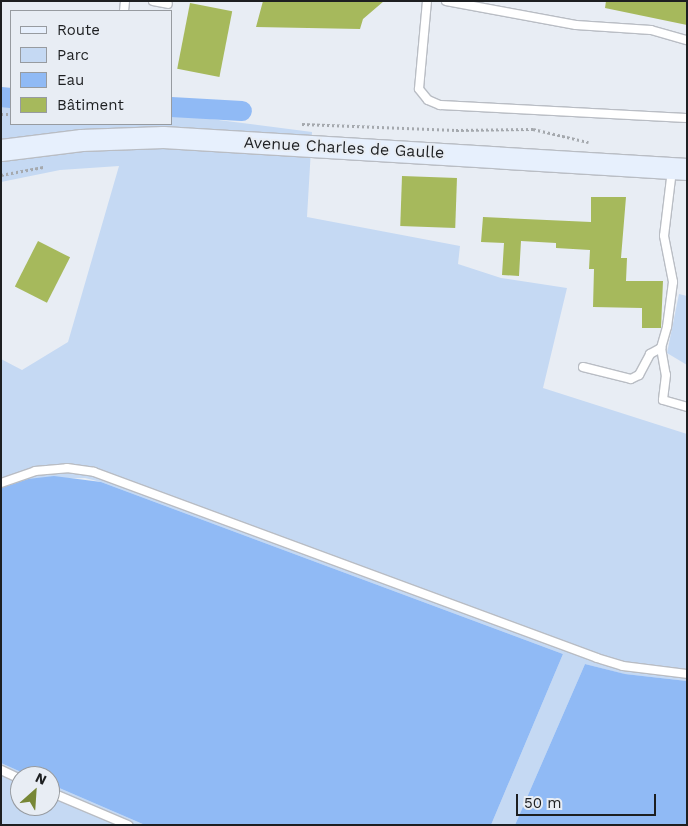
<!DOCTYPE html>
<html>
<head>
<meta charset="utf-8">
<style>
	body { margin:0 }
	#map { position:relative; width:688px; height:826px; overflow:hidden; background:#e8edf4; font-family:"Work Sans",sans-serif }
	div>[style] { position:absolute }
	.green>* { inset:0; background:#c5d9f3 }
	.water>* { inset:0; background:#90baf5 }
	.canal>* { height:20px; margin:-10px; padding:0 10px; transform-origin:10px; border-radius:10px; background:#90baf5 }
	.building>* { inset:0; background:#a6b95c; transform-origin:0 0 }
	.path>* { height:3px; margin-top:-1.5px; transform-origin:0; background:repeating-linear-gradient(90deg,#a5a9ae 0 2.5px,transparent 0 5px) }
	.roads { filter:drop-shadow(1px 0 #b9bdc4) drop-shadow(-1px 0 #b9bdc4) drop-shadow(0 1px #b9bdc4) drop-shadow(0 -1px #b9bdc4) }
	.lane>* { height:8px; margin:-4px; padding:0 4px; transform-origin:4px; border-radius:4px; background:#fff }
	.secondary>* { height:21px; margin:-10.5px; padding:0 10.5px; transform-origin:10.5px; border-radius:10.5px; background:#e7f0fd }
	span { translate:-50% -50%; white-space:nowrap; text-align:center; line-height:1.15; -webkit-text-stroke:4px #e8edf4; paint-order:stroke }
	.street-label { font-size:16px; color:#1d1f21 }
	.frame { position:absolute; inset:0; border:2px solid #1d1f21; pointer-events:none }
	.legend { position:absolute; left:10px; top:10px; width:162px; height:115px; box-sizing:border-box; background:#e8edf4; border:1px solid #979ba0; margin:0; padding:6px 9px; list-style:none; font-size:15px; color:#1d1f21 }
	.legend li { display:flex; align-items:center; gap:10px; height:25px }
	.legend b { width:25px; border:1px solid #979ba0 }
	.north { position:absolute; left:10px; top:766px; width:50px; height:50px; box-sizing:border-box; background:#e8edf4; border:1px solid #979ba0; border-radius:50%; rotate:26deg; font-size:14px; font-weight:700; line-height:20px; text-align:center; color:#1d1f21 }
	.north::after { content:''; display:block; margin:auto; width:18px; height:22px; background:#778736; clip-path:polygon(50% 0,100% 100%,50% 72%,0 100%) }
	.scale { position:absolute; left:516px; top:794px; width:140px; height:22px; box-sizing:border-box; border:2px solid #1d1f21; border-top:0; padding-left:6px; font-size:15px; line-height:18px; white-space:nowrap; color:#1d1f21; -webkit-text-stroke:4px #e8edf4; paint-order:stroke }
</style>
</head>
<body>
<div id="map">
	<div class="green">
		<div style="clip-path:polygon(1px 105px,11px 106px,11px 124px,171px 124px,171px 114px,312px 132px,307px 217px,460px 246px,458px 264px,501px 278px,567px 288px,543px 388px,687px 434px,687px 681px,624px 674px,585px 664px,515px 825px,491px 825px,563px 654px,101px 482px,85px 478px,28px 479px,1px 488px,1px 359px,22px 370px,68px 342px,119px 166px,60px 170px,1px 182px)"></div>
		<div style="clip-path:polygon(679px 294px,687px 296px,687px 365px,667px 353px)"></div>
		<div style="clip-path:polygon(1px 763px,30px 776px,20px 776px,20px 806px,50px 806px,50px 784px,145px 825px,1px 825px)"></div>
	</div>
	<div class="water">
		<div style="clip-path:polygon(54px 476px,101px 482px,563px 654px,491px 825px,145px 825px,50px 784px,50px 776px,30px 776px,1px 763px,1px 488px,28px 479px)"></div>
		<div style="clip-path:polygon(585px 664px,625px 674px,687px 681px,687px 825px,515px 825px)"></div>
	</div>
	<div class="canal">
		<div style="left:1px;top:97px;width:10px;rotate:6deg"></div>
		<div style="left:171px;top:107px;width:71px;rotate:3.2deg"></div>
	</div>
	<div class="building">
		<div style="clip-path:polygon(263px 1px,384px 1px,363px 19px,360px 29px,256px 27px)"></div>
		<div style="clip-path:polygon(606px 1px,687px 1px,687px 25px,605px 8px)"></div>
		<div style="left:190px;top:3px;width:43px;height:67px;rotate:11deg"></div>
		<div style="left:402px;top:176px;width:55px;height:50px;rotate:2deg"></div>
		<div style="clip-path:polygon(591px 197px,626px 197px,621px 258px,627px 258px,626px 281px,663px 281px,661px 328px,642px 328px,642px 308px,593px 307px,594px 269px,589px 269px,590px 250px,556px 248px,556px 243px,521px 241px,519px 276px,502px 275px,504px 243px,481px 242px,483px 217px,591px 222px)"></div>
		<div style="left:38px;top:241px;width:36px;height:51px;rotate:27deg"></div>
	</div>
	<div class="path">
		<div style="left:1px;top:114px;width:10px"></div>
		<div style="left:302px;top:124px;width:154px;rotate:2.2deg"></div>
		<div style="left:456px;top:130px;width:77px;rotate:-0.7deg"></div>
		<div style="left:533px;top:129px;width:57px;rotate:13.3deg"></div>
		<div style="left:1px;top:175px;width:43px;rotate:-10.8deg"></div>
	</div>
	<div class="roads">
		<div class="lane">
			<div style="left:153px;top:1px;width:15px;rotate:11deg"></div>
			<div style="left:427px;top:1px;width:88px;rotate:95.2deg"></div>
			<div style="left:419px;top:89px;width:14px;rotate:51deg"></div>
			<div style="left:428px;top:100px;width:13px;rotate:23deg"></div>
			<div style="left:440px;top:105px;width:247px;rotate:3deg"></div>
			<div style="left:446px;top:1px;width:132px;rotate:10.5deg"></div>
			<div style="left:576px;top:25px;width:75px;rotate:3.8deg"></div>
			<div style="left:651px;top:30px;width:37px;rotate:16deg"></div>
			<div style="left:124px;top:11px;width:10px;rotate:-84deg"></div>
			<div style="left:672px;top:170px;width:66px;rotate:96.9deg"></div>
			<div style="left:664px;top:236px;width:47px;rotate:78.9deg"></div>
			<div style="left:673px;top:282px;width:45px;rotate:97.6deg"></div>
			<div style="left:667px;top:327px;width:22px;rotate:106deg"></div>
			<div style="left:661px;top:348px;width:27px;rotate:80deg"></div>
			<div style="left:666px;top:375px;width:25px;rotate:97deg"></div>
			<div style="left:663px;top:400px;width:25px;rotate:16deg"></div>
			<div style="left:583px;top:367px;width:49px;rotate:14deg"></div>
			<div style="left:631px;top:379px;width:9px;rotate:-27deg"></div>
			<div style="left:639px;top:375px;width:24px;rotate:-62deg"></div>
			<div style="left:650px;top:354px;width:13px;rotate:-29deg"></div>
			<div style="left:1px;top:483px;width:36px;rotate:-19deg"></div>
			<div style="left:35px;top:471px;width:32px;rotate:-5deg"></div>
			<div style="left:67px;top:468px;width:27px;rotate:8deg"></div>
			<div style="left:94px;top:472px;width:536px;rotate:20.29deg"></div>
			<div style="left:597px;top:658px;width:27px;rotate:17deg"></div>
			<div style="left:623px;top:666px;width:64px;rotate:7.1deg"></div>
			<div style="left:1px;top:770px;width:21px;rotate:25deg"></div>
			<div style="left:50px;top:792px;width:85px;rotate:22.9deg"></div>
		</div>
		<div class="secondary">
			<div style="left:1px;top:150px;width:81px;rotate:-7.1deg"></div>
			<div style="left:81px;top:140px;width:82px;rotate:-2.1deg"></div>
			<div style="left:163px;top:137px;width:525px;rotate:3.49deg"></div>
		</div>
	</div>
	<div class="street-label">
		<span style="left:344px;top:148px;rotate:3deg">Avenue Charles de Gaulle</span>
	</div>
	<div class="frame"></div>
	<ul class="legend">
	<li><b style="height:6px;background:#e7f0fd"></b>Route</li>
	<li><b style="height:14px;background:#c5d9f3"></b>Parc</li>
	<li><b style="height:14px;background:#90baf5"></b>Eau</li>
	<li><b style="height:14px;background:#a6b95c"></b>Bâtiment</li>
	</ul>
	<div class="north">N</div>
	<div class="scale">50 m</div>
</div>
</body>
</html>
